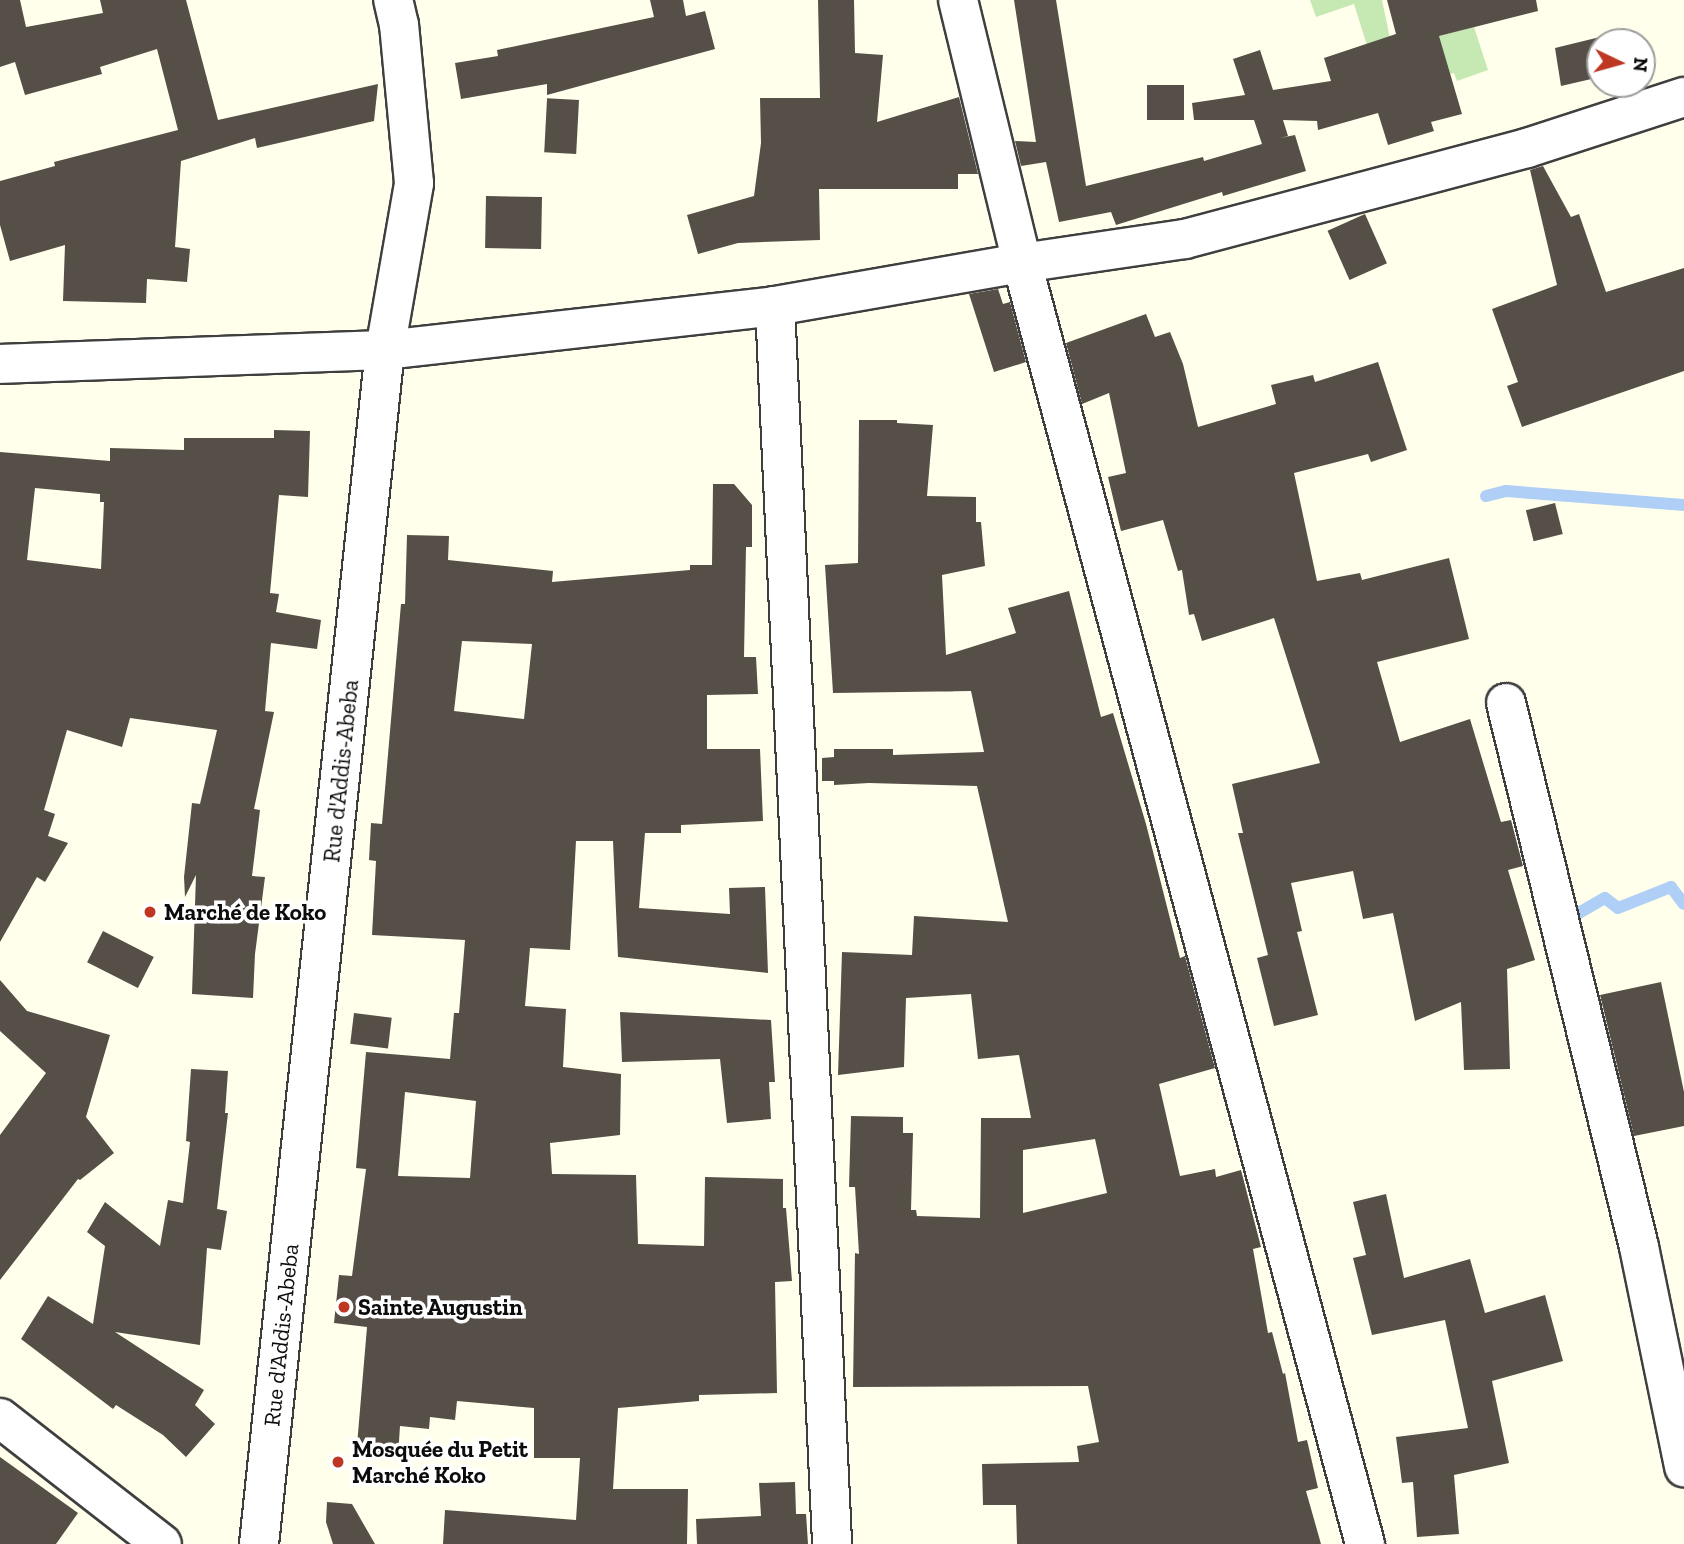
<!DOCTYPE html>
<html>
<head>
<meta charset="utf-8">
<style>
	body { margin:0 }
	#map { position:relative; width:1684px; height:1544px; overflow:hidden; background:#ffffeb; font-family:"Zilla Slab",serif }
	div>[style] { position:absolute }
	.green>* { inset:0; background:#c6e9b4 }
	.stream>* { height:12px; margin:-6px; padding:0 6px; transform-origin:6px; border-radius:6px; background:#afcff7 }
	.building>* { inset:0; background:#554f48; transform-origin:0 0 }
	.roads { filter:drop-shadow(2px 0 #3f3f3f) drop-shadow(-2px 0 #3f3f3f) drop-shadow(0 2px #3f3f3f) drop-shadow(0 -2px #3f3f3f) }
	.minor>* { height:38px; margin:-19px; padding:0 19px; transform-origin:19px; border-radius:19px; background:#fff }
	.dots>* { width:19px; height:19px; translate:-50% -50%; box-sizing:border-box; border:4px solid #fff; border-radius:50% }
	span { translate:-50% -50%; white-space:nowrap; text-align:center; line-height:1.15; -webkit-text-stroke:7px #fff; paint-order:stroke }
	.street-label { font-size:23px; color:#0c0c0c }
	.poi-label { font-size:23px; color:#0c0c0c; font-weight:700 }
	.left { translate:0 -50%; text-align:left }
	.north { position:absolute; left:1586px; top:28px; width:70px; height:70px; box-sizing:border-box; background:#fff; border:2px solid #9e9e9e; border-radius:50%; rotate:95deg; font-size:19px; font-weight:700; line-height:28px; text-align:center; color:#0c0c0c }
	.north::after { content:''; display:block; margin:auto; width:24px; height:32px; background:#be3722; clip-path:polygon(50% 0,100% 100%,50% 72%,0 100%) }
</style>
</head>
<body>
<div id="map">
	<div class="green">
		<div style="clip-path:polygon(1310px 0,1382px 0,1392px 48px,1474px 27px,1488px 70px,1457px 81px,1454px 73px,1425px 82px,1369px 52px,1354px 4px,1316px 17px)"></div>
	</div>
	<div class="stream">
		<div style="left:1486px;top:496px;width:21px;rotate:-14deg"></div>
		<div style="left:1506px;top:491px;width:179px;rotate:4.5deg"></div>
		<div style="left:1567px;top:903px;width:15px;rotate:48deg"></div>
		<div style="left:1577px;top:914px;width:32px;rotate:-30deg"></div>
		<div style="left:1605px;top:898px;width:16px;rotate:38deg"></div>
		<div style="left:1618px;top:908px;width:57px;rotate:-21.6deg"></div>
		<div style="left:1671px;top:887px;width:21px;rotate:53deg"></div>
	</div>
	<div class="building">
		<div style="clip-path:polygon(0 0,20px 0,26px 27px,103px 13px,100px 0,186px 0,218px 120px,378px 84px,374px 121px,257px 148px,255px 138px,181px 161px,175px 247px,190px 249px,187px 282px,147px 279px,146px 303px,63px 301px,65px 245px,10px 261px,0 225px,0 181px,55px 166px,54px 162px,178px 130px,157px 49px,100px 67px,102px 74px,25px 95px,15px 62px,0 67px)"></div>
		<div style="clip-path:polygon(650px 0,683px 0,686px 16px,705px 11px,715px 49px,547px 95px,547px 84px,461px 99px,455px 63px,498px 56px,497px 50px,654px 17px)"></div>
		<div style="clip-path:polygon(818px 0,854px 0,855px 53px,883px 55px,877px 122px,959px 97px,978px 174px,958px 174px,958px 189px,819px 189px,820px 240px,738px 243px,698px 254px,687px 215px,754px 196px,761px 143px,760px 98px,820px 98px)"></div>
		<div style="clip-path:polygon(1014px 0,1056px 0,1086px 186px,1203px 157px,1204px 161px,1262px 144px,1254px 120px,1194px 120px,1192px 103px,1245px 95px,1233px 59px,1260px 50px,1273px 90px,1331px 81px,1324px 58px,1396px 34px,1387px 0,1536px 0,1538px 11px,1439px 36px,1462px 114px,1431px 122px,1434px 131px,1388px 145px,1378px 113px,1318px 130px,1317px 121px,1283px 120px,1288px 136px,1280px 138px,1295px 135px,1306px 171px,1223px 196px,1222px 192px,1116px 225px,1111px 212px,1059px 222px,1046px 162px,1021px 166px,1015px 141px,1036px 142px)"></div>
		<div style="clip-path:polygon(1600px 37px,1600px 77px,1561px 86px,1555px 48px)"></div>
		<div style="left:1147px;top:85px;width:37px;height:35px"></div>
		<div style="left:579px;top:100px;width:54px;height:32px;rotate:93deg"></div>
		<div style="clip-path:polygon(1543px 166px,1571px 217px,1579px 214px,1606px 292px,1684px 268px,1684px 371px,1522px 427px,1507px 386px,1518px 382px,1492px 309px,1557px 285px,1530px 170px)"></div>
		<div style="left:486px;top:196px;width:56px;height:52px;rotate:1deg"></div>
		<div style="left:1365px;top:214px;width:54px;height:41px;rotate:66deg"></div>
		<div style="clip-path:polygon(998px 289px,1003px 304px,1010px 302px,1026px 362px,994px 372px,969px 294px)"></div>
		<div style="clip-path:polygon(1146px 314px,1155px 337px,1170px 332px,1183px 364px,1198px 427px,1276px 404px,1271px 385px,1313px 375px,1315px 382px,1378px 362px,1407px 450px,1371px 462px,1368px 454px,1294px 473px,1317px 581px,1360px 573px,1362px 580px,1449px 558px,1469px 639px,1377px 662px,1400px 742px,1470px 719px,1501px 822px,1511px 820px,1523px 866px,1508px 870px,1535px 960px,1507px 969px,1510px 1069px,1464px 1070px,1461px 1002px,1415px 1021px,1393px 913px,1363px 919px,1353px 871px,1291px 883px,1302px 931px,1297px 932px,1318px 1015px,1274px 1026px,1257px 958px,1268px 955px,1238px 833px,1243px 833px,1232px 784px,1320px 763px,1274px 618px,1202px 641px,1194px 614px,1189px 615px,1182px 570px,1178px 571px,1163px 520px,1121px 531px,1108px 477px,1126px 473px,1109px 393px,1082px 404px,1066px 343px)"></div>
		<div style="clip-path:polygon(evenodd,859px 420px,897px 420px,897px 423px,933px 425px,927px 496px,976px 497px,976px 522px,981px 522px,985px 566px,942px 575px,946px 655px,1016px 633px,1008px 608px,1069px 591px,1101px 717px,1113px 713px,1146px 824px,1180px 958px,1185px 956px,1215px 1068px,1159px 1084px,1180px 1176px,1215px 1169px,1216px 1177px,1241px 1170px,1261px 1247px,1253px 1249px,1268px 1333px,1272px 1332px,1283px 1374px,1285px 1373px,1298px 1442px,1307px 1440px,1318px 1488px,1306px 1491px,1321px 1544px,1017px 1544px,1016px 1505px,983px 1505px,982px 1464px,1079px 1462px,1077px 1446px,1099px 1442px,1088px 1386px,853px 1387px,855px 1253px,859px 1254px,855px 1187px,849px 1187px,851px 1116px,903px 1117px,903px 1133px,913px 1133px,911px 1210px,916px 1210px,917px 1216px,980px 1218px,981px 1118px,1031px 1118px,1019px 1055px,978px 1059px,971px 994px,906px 998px,904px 1067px,838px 1075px,842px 952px,912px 955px,914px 916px,1008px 922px,977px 786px,869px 783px,834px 785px,834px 781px,822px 781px,822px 758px,834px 757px,834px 749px,893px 749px,893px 755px,984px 752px,971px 691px,833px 693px,825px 565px,858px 563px,859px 420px,1095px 1139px,1107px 1193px,1023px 1213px,1023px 1150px,1095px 1139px)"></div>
		<div style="clip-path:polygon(evenodd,274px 430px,310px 431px,308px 497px,279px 495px,270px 593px,279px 594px,276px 612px,321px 620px,317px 649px,271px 643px,265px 711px,274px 712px,254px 809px,260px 810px,252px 876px,265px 877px,255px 954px,253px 998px,192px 994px,196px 875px,185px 897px,184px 877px,192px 803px,200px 804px,217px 730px,130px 718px,122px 747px,67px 730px,44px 810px,55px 814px,48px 836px,68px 843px,45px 882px,37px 877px,0 942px,0 452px,110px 461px,110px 448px,184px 450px,184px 438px,274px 438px,274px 430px,35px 488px,100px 494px,100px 502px,104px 502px,101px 569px,27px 560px,35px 488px)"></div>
		<div style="clip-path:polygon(evenodd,713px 484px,734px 484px,752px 505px,752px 547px,746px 547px,744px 657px,756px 657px,758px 694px,707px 695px,707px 749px,760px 749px,763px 821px,681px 825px,681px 833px,645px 833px,639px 908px,730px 914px,729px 888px,765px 887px,768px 973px,618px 957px,613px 841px,576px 841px,570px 950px,530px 948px,525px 1006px,566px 1009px,563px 1067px,621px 1074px,620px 1135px,550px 1143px,552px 1174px,636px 1175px,638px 1244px,704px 1246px,705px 1177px,783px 1179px,783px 1208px,786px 1208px,792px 1281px,775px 1282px,777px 1393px,699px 1395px,699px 1401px,618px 1408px,613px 1489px,688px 1489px,687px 1544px,443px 1544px,445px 1510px,576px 1520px,580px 1458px,534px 1458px,534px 1408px,457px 1401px,455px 1420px,430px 1417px,429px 1429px,400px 1426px,398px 1457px,356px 1457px,367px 1327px,334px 1323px,339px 1275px,352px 1276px,366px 1169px,356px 1168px,366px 1052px,450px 1059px,454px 1013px,459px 1013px,465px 940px,372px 935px,376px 861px,369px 860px,371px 823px,382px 824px,401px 604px,405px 604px,407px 535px,449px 536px,448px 560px,553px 571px,552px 582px,690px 570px,690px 565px,712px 565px,713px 484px,462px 641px,532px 644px,524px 719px,454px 711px,462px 641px,713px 484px,405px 1092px,476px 1101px,470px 1178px,398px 1176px,405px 1092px)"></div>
		<div style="left:1555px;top:503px;width:32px;height:30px;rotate:76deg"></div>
		<div style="left:103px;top:931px;width:57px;height:35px;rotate:27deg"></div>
		<div style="clip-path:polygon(0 980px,27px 1011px,110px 1035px,86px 1117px,114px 1153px,80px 1180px,78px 1179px,0 1280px,0 1135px,46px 1073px,0 1031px)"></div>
		<div style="clip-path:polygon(1661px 982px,1684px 1092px,1684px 1126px,1634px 1136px,1600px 995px)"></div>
		<div style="clip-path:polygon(620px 1012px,771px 1020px,775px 1082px,769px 1082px,771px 1119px,727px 1123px,720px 1059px,622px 1062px)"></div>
		<div style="left:354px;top:1013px;width:38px;height:31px;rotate:7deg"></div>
		<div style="clip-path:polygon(191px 1069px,228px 1071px,225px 1113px,228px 1113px,217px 1209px,227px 1211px,221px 1250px,207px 1248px,200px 1345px,115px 1332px,204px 1390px,195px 1405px,215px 1424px,186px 1457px,163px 1435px,116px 1405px,113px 1409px,21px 1339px,48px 1296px,93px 1324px,105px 1246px,87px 1232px,105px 1202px,160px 1246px,168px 1200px,183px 1203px,190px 1142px,186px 1141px)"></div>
		<div style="clip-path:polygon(1386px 1194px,1404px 1278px,1470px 1259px,1485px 1313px,1545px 1295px,1563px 1361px,1492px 1381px,1509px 1463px,1454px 1475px,1459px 1534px,1417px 1537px,1413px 1482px,1402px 1483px,1396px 1437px,1468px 1428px,1445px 1320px,1372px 1335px,1353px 1258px,1366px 1255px,1353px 1202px)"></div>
		<div style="clip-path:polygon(0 1457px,78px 1513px,56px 1544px,0 1544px)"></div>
		<div style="clip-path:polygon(795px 1482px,796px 1514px,806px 1514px,808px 1544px,697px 1544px,696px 1519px,761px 1516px,759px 1483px)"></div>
		<div style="clip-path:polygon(327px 1502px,352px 1504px,375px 1544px,333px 1544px,326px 1522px)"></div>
	</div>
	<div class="roads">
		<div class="minor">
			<div style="left:958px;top:0;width:271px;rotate:76.3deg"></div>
			<div style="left:1022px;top:263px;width:1326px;rotate:75.01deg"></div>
			<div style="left:775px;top:306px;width:1239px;rotate:87.36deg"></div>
			<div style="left:0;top:364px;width:385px;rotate:-2.1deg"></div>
			<div style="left:385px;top:350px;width:392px;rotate:-6.4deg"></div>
			<div style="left:775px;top:306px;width:251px;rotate:-9.9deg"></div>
			<div style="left:1022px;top:263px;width:165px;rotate:-8.4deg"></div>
			<div style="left:1185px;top:239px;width:354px;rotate:-14.9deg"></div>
			<div style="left:1527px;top:148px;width:165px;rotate:-18deg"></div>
			<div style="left:1506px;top:703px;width:560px;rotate:76.26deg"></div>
			<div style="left:1639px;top:1247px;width:225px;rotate:78.4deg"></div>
			<div style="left:0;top:1418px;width:205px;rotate:37.9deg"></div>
			<div style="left:259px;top:1544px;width:1201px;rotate:-83.98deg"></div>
			<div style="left:385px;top:350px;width:169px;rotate:-80.1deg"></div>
			<div style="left:414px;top:183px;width:159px;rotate:-95.4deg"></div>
			<div style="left:399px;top:25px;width:26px;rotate:-103deg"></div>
		</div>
	</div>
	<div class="dots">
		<div style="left:150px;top:912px;background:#be3722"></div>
		<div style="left:344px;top:1307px;background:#be3722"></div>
		<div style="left:338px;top:1462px;background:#be3722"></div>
	</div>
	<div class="street-label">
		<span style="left:341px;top:771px;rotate:-84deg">Rue d'Addis-Abeba</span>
		<span style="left:281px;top:1335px;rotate:-84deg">Rue d'Addis-Abeba</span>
	</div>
	<div class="poi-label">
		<span class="left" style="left:164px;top:912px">Marché de Koko</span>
		<span class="left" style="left:358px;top:1307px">Sainte Augustin</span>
		<span class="left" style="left:352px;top:1462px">Mosquée du Petit<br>Marché Koko</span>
	</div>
	<div class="north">N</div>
</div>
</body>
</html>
